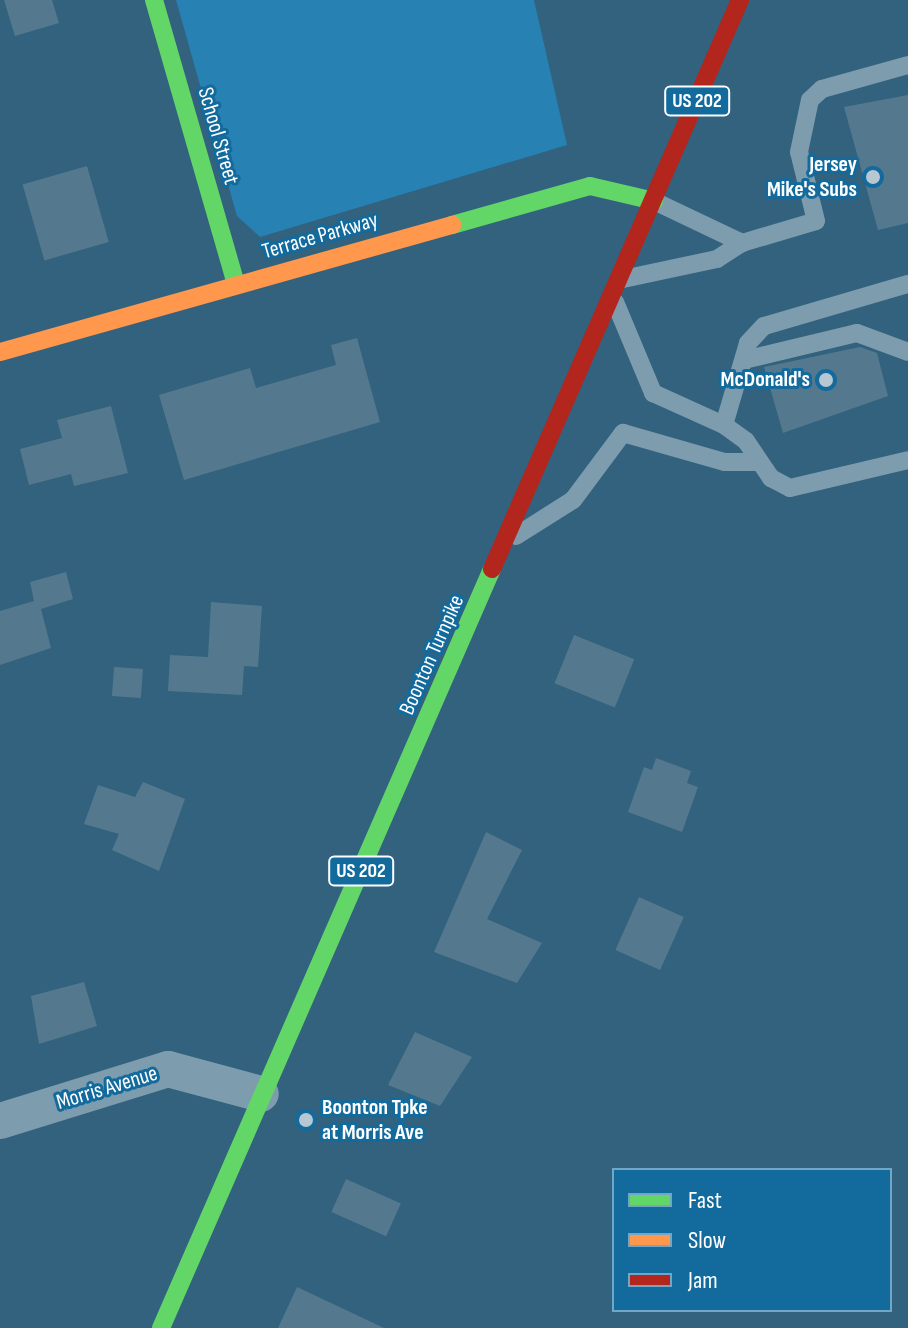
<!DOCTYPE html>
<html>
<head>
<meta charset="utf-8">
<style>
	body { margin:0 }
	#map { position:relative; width:908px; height:1328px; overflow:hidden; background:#32627e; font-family:"Sofia Sans Condensed",sans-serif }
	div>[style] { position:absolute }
	.green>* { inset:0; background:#2781b3 }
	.building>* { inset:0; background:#54798e; transform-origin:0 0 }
	.lane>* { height:18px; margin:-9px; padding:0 9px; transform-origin:9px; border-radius:9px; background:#7d9dae }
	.street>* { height:36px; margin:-18px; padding:0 18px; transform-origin:18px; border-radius:18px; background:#7d9dae }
	.fast>* { height:18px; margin:-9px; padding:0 9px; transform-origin:9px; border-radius:9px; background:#63d668 }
	.slow>* { height:18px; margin:-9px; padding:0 9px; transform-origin:9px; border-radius:9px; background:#ff974d }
	.jam>* { height:18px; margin:-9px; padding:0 9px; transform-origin:9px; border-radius:9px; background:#b3261e }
	.dots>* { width:22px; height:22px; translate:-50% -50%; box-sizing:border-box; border:4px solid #126a9d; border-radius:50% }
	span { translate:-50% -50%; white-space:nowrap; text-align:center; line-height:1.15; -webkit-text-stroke:6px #126a9d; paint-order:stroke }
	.shield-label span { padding:2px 6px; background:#126a9d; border:2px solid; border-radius:6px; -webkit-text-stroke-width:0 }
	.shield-label { font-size:20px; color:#fff; font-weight:700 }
	.street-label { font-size:22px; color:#fff }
	.poi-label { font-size:22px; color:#fff; font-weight:700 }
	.right { translate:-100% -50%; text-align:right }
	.left { translate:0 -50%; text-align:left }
	.legend { position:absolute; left:612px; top:1168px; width:280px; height:144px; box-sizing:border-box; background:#126a9d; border:2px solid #71a6c4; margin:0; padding:10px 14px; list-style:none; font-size:24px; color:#fff }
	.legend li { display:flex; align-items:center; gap:16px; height:40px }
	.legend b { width:40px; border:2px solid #71a6c4 }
</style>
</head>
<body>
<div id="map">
	<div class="green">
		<div style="clip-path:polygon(176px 0,534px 0,567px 145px,260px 237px,237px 216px)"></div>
	</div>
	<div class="building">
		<div style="clip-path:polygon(4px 0,52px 0,59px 23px,15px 36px)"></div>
		<div style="clip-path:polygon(908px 95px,908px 223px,878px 230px,844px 107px)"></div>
		<div style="left:87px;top:166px;width:79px;height:67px;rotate:74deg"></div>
		<div style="clip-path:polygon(357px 338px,380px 422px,184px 480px,159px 395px,250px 368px,256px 388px,336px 365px,331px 345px)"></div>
		<div style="clip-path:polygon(860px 347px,877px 353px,888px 396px,783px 433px,764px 367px)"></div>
		<div style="clip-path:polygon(111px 406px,128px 473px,74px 486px,71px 474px,29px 485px,20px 449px,62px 438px,57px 420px)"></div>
		<div style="clip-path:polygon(66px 572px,73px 599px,41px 609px,51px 648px,0 665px,0 611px,34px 601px,30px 582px)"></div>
		<div style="clip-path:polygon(211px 602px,262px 606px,258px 667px,244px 666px,242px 695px,168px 691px,170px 655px,208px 657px)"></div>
		<div style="left:574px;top:635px;width:65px;height:52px;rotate:22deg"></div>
		<div style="left:114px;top:667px;width:29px;height:29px;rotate:4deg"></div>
		<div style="clip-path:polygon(656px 758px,691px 771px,687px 783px,698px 787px,682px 832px,628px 812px,644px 767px,652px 770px)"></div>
		<div style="clip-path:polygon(143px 782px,185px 799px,159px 871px,112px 850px,119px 834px,84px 824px,98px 785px,135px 797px)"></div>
		<div style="clip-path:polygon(486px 832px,522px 850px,487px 919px,542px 943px,517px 983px,434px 952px)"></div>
		<div style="left:639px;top:897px;width:49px;height:58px;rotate:24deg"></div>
		<div style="clip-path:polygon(84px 982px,97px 1026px,39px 1044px,31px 996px)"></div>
		<div style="clip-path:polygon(415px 1032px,472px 1057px,440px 1106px,388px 1085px)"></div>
		<div style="left:346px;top:1179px;width:60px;height:36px;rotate:24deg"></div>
		<div style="clip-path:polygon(297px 1287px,384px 1328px,278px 1328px)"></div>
	</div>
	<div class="lane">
		<div style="left:654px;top:201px;width:98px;rotate:25.5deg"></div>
		<div style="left:623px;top:279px;width:96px;rotate:-12deg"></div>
		<div style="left:717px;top:259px;width:30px;rotate:-33deg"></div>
		<div style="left:742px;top:243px;width:77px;rotate:-16.6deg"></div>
		<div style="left:816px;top:221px;width:71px;rotate:-103.8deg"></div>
		<div style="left:799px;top:152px;width:53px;rotate:-78.1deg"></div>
		<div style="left:810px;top:100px;width:16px;rotate:-43deg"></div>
		<div style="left:822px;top:89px;width:89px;rotate:-15.6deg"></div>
		<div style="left:615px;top:302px;width:99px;rotate:67.3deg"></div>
		<div style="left:653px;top:393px;width:78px;rotate:24.3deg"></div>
		<div style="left:724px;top:425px;width:27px;rotate:36deg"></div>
		<div style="left:746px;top:441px;width:45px;rotate:56deg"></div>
		<div style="left:771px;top:478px;width:21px;rotate:28deg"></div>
		<div style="left:790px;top:488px;width:121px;rotate:-13.3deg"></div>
		<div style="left:744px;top:360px;width:116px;rotate:-13.4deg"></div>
		<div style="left:857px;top:333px;width:54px;rotate:20.4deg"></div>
		<div style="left:724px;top:425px;width:85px;rotate:-73.7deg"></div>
		<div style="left:748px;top:343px;width:23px;rotate:-47deg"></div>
		<div style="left:764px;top:326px;width:150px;rotate:-16.3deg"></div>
		<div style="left:516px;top:536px;width:67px;rotate:-32.3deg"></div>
		<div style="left:573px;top:500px;width:84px;rotate:-53.3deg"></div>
		<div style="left:623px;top:433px;width:106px;rotate:15.9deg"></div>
		<div style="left:725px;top:462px;width:32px"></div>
	</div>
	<div class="street">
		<div style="left:0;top:1121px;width:176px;rotate:-17.2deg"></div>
		<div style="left:168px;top:1069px;width:96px;rotate:15deg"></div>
	</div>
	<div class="fast">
		<div style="left:154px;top:0;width:296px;rotate:73.9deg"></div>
		<div style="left:452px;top:225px;width:143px;rotate:-15.8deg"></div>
		<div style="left:590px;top:186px;width:66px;rotate:13.2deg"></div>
		<div style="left:161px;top:1328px;width:828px;rotate:-66.44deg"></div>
	</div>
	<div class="slow">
		<div style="left:0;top:352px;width:470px;rotate:-15.7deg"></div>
	</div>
	<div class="jam">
		<div style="left:492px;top:569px;width:621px;rotate:-66.45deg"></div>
	</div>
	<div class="dots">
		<div style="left:873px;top:177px;background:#b7c8d2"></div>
		<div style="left:826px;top:380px;background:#b7c8d2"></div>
		<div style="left:306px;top:1120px;background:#b7c8d2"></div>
	</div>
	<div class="shield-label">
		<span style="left:697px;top:101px">US 202</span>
		<span style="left:361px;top:871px">US 202</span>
	</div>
	<div class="street-label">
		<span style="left:218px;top:136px;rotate:74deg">School Street</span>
		<span style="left:320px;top:236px;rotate:-16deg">Terrace Parkway</span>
		<span style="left:432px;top:655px;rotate:-66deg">Boonton Turnpike</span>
		<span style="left:107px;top:1088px;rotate:-17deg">Morris Avenue</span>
	</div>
	<div class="poi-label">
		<span class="right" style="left:857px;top:177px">Jersey<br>Mike's Subs</span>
		<span class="right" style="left:810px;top:380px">McDonald's</span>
		<span class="left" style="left:322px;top:1120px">Boonton Tpke<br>at Morris Ave</span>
	</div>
	<ul class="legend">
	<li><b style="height:10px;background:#63d668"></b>Fast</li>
	<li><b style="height:10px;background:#ff974d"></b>Slow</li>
	<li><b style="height:10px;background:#b3261e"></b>Jam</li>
	</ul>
</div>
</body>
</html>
